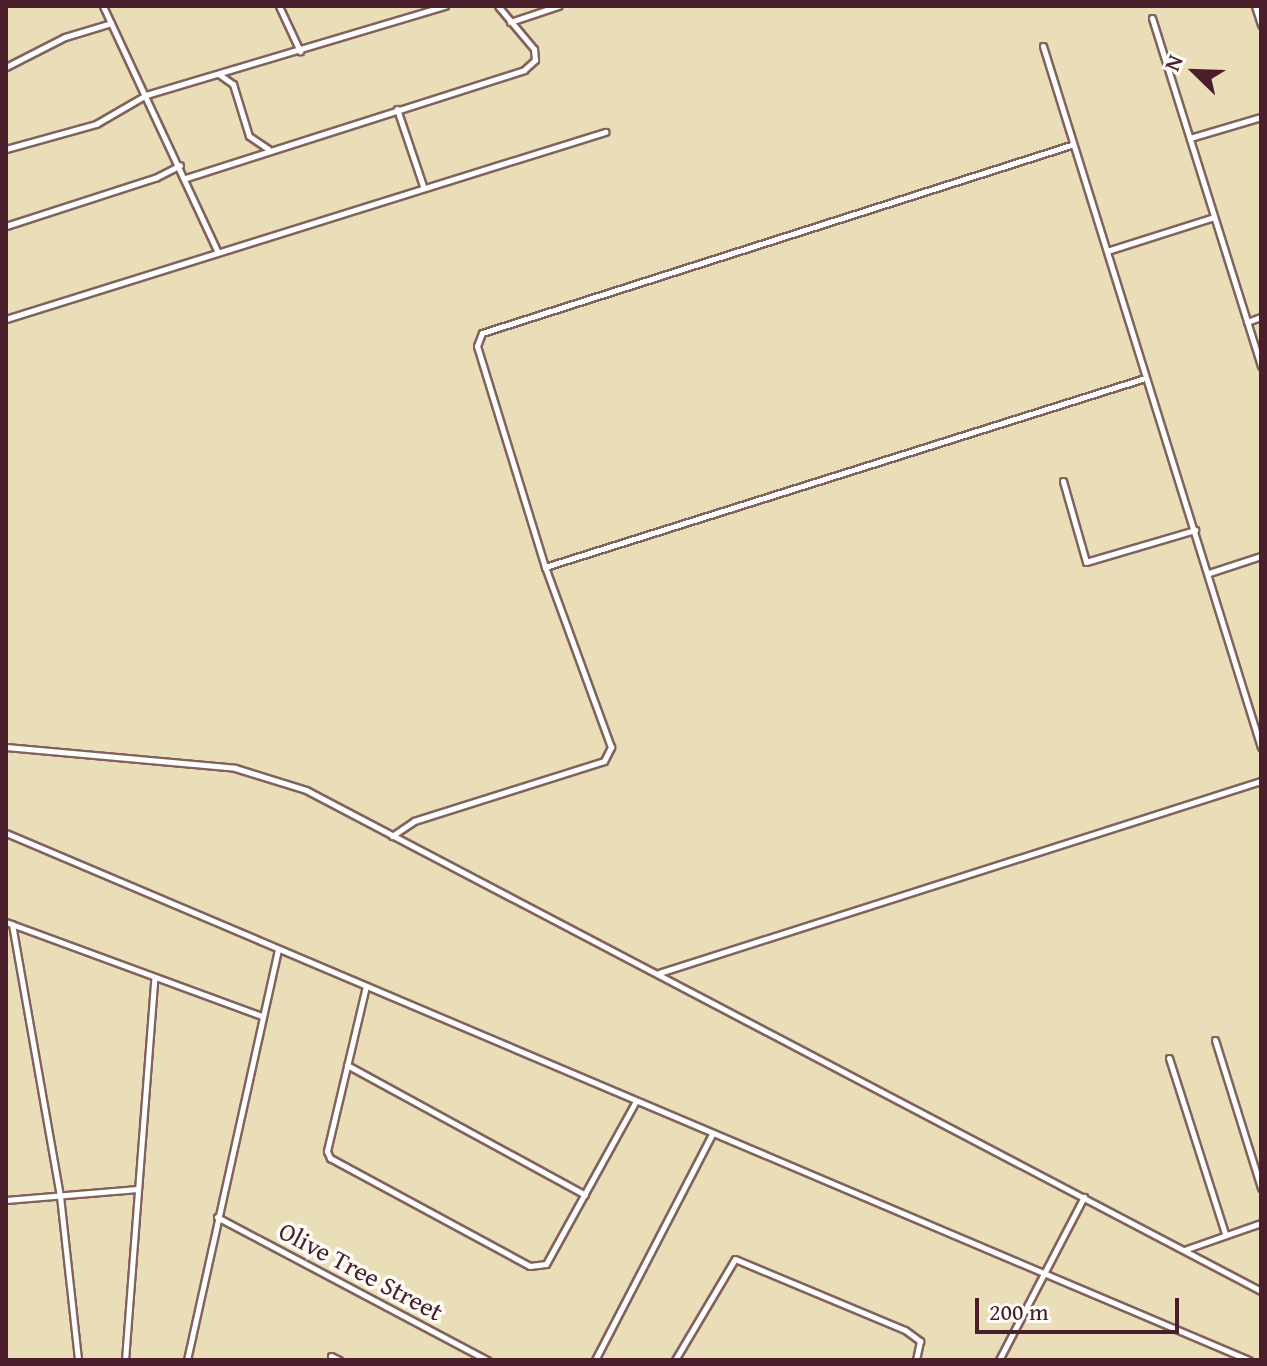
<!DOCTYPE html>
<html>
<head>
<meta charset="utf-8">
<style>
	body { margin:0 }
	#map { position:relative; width:1267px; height:1366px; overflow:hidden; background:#eadeb9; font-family:"Gentium Book Plus",serif }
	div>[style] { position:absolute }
	.roads { filter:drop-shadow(2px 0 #82625d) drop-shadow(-2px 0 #82625d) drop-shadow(0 2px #82625d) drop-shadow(0 -2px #82625d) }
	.street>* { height:5px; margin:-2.5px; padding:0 2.5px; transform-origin:2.5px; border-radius:2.5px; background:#fff }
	span { translate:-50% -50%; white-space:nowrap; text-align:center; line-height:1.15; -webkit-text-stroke:7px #fdfcf7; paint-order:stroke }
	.street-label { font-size:26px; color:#4a1f2b }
	.frame { position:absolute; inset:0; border:8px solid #4a1f2b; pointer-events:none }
	.north { position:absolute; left:1155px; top:32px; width:80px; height:80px; -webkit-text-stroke:6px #fdfcf7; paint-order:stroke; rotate:293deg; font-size:22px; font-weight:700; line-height:32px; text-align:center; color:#4a1f2b }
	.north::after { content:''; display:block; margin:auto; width:28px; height:36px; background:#4a1f2b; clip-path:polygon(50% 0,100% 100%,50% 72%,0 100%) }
	.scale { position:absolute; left:975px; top:1298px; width:204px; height:36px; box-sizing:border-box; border:4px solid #4a1f2b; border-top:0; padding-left:10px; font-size:24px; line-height:28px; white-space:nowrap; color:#4a1f2b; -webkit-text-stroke:6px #fdfcf7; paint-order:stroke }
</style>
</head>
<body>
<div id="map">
	<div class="roads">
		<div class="street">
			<div style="left:103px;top:6px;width:272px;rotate:65deg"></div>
			<div style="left:279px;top:6px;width:50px;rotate:65deg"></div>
			<div style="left:1255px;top:6px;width:20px;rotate:72deg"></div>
			<div style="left:1152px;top:18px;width:365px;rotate:72.6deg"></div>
			<div style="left:510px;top:22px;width:51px;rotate:-18.4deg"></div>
			<div style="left:1043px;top:46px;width:734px;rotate:72.73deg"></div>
			<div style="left:6px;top:67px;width:66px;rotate:-27deg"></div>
			<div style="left:65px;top:37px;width:48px;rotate:-16.9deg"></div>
			<div style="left:220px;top:75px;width:16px;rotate:35deg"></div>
			<div style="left:233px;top:84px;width:54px;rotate:72.9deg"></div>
			<div style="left:249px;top:136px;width:23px;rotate:34deg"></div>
			<div style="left:397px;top:109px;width:81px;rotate:71.3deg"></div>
			<div style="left:1190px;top:138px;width:74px;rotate:-16.5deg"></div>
			<div style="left:6px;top:149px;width:93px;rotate:-15.5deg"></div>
			<div style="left:96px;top:124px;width:58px;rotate:-30.1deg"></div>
			<div style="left:146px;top:95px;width:312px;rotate:-16.6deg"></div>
			<div style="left:186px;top:178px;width:355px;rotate:-17.7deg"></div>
			<div style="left:524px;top:70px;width:15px;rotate:-42deg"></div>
			<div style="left:535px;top:60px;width:11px;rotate:-95deg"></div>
			<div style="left:534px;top:49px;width:56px;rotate:-129.9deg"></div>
			<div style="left:6px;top:226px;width:157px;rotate:-17.9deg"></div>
			<div style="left:155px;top:178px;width:28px;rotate:-27deg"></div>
			<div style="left:1107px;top:251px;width:112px;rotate:-17.6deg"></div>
			<div style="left:6px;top:319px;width:628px;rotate:-17.34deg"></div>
			<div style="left:1247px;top:322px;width:15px;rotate:-20deg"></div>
			<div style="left:1063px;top:481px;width:84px;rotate:74.1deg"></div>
			<div style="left:1086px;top:562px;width:114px;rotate:-16.4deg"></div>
			<div style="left:545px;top:567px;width:629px;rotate:-17.48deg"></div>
			<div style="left:1209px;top:573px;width:55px;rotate:-18.1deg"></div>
			<div style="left:6px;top:747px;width:230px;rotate:5.2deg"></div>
			<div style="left:235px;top:768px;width:74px;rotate:17.2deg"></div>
			<div style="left:306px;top:790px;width:1078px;rotate:27.68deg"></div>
			<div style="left:6px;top:833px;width:1350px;rotate:22.98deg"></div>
			<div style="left:392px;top:836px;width:27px;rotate:-34deg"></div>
			<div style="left:414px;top:821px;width:199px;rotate:-17.5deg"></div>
			<div style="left:604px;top:761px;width:16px;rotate:-63deg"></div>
			<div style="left:611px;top:747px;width:192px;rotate:-110.1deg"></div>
			<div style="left:545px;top:567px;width:231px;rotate:-107.1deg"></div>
			<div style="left:477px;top:346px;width:14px;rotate:-69deg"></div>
			<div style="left:482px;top:333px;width:618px;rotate:-17.7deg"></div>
			<div style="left:6px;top:922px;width:273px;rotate:20.2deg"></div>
			<div style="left:12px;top:924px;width:276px;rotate:80deg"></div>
			<div style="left:60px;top:1196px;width:165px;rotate:83.7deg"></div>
			<div style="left:659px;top:973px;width:632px;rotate:-17.69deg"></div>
			<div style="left:366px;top:986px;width:170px;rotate:103.3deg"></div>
			<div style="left:327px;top:1151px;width:8px;rotate:67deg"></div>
			<div style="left:330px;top:1158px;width:227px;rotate:28.4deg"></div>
			<div style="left:530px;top:1266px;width:16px;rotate:-7deg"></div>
			<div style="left:546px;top:1264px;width:186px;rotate:-61.1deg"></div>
			<div style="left:1215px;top:1040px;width:155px;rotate:72.7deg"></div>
			<div style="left:1169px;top:1058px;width:185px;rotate:72.3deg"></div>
			<div style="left:347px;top:1065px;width:271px;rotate:28.6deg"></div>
			<div style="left:6px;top:1200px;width:132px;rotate:-4.8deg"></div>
			<div style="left:217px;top:1217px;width:306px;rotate:27.9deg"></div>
			<div style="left:1184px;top:1250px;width:82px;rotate:-19.3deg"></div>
			<div style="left:331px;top:1356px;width:9px;rotate:27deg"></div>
			<div style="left:125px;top:1360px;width:382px;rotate:-85.6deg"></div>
			<div style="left:187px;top:1360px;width:420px;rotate:-77.5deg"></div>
			<div style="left:595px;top:1360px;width:254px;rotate:-62.6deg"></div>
			<div style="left:675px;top:1360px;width:117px;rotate:-59.3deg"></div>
			<div style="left:735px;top:1259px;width:184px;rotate:22.7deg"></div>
			<div style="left:905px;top:1330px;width:19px;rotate:36deg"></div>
			<div style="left:920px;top:1341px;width:19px;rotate:102deg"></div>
			<div style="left:999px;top:1360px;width:184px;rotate:-62.5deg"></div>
		</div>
	</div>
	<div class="street-label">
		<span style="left:361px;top:1271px;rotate:28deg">Olive Tree Street</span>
	</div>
	<div class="frame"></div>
	<div class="north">N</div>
	<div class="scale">200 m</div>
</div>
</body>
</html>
